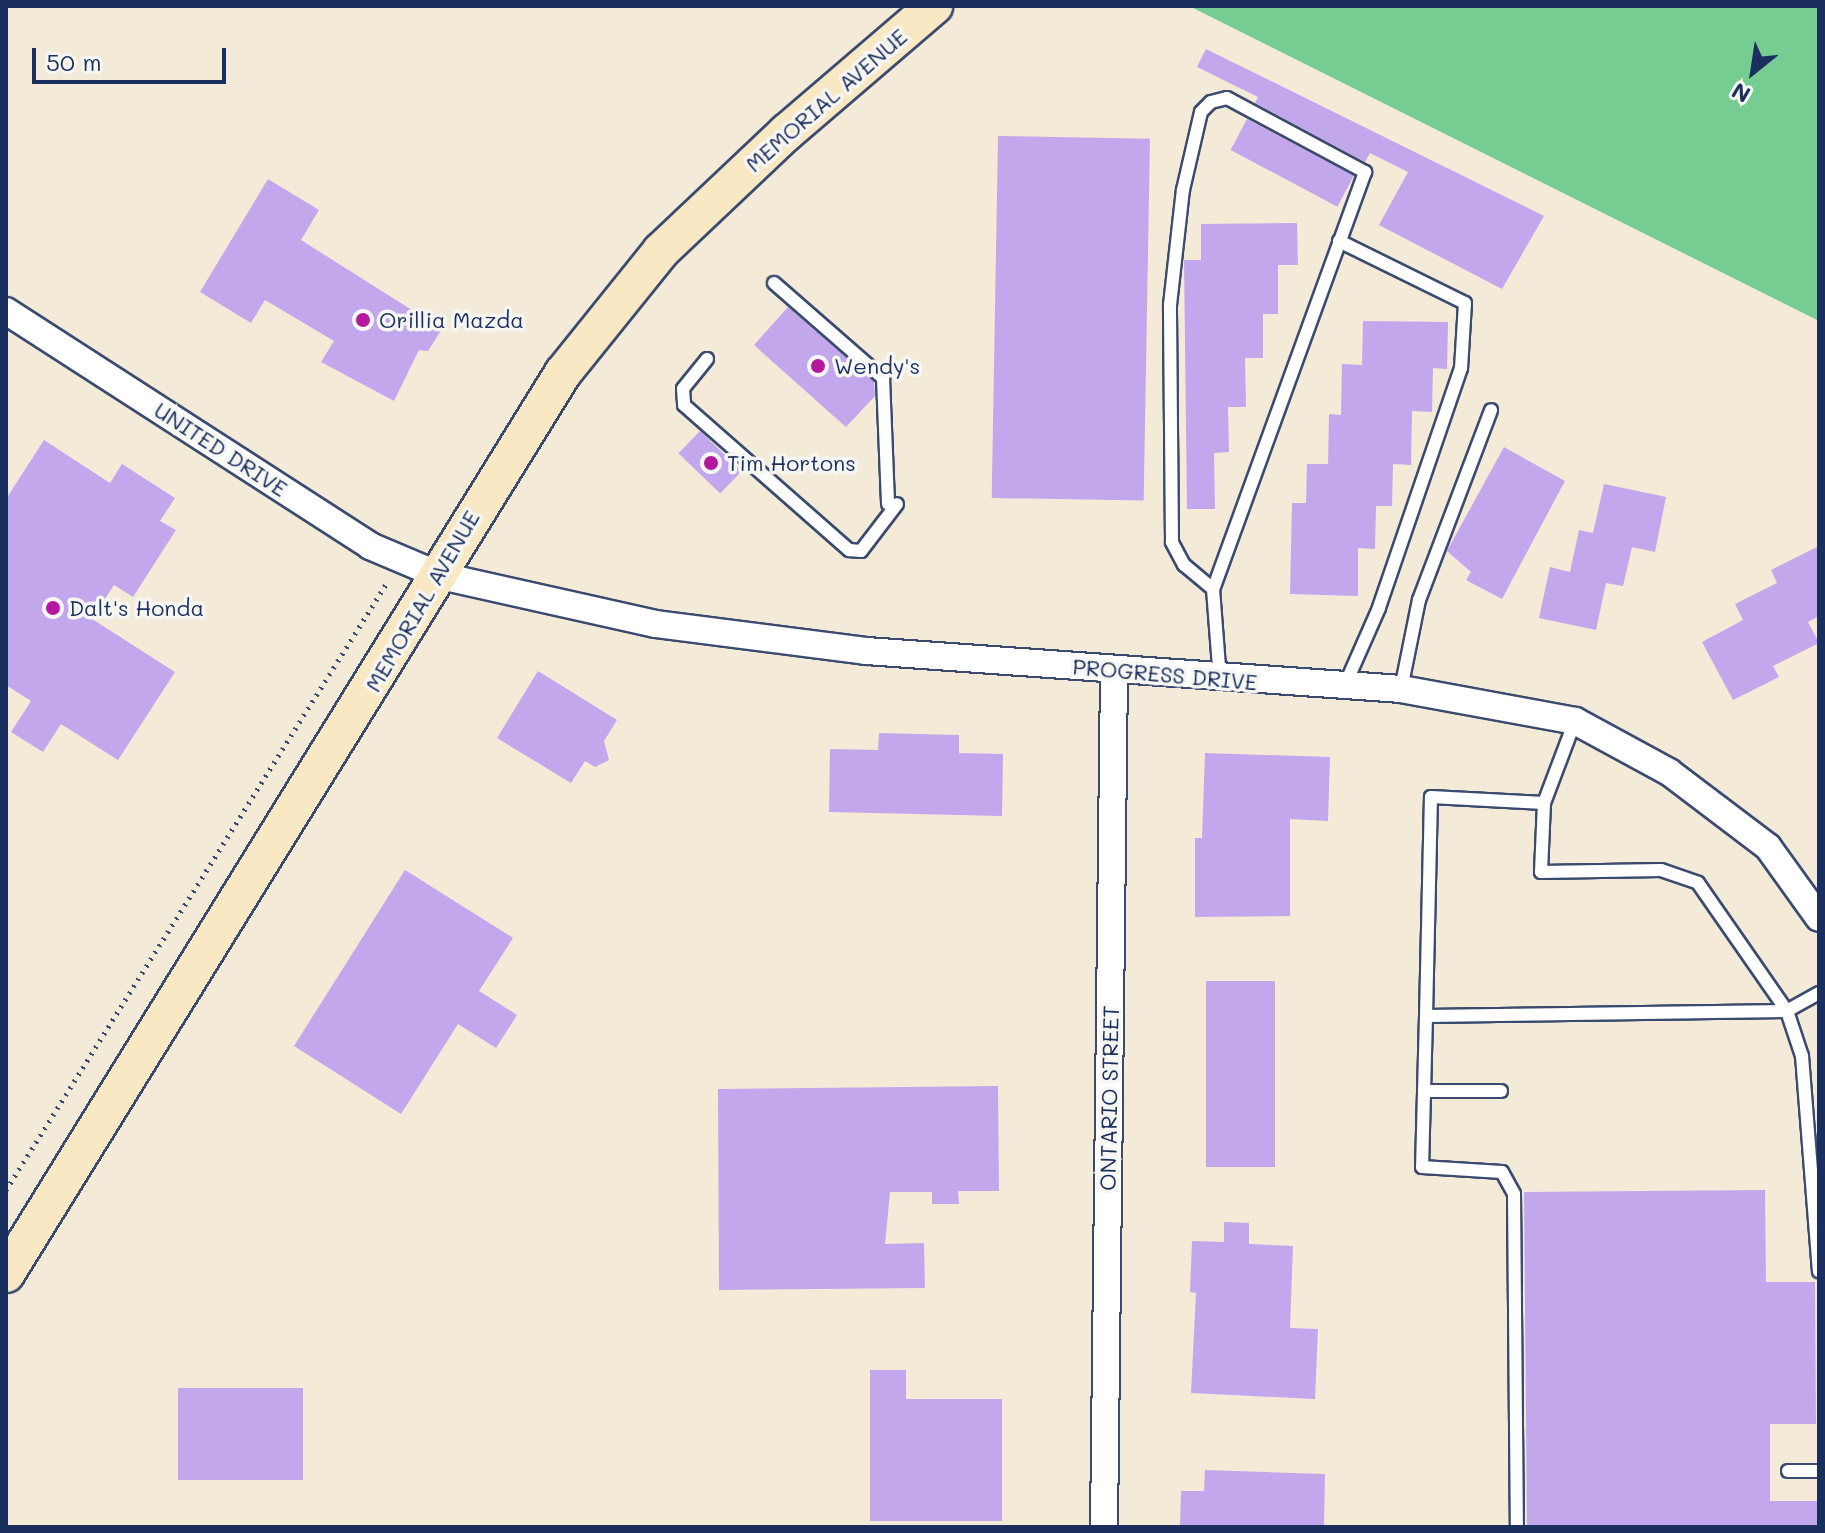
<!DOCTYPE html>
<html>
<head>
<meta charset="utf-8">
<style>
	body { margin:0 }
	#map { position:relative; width:1825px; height:1533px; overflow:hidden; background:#f3ead8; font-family:Mali,sans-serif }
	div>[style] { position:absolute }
	.green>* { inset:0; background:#76cd92 }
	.building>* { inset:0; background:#c3a7ed; transform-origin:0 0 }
	.path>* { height:5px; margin-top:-2.5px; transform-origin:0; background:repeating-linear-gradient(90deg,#3b4b70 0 2px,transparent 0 8px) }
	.roads { filter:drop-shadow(2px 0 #3b4b70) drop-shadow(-2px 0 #3b4b70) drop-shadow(0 2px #3b4b70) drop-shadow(0 -2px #3b4b70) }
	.service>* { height:12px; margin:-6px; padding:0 6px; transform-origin:6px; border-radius:6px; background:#fff }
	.minor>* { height:26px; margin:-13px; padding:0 13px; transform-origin:13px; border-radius:13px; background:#fff }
	.secondary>* { height:36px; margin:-18px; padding:0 18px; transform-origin:18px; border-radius:18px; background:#f8e8c3 }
	.dots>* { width:22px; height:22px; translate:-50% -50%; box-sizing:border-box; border:4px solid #f6f6f2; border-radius:50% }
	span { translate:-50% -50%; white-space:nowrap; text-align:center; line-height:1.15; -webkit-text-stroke:7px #f6f6f2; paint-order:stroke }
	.street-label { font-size:22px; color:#1b2f5e }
	.poi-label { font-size:22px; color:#1b2f5e }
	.left { translate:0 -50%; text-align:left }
	.frame { position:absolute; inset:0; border:8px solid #1b2f5e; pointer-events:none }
	.north { position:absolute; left:1713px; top:32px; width:80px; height:80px; -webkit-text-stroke:6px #f6f6f2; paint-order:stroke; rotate:210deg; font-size:22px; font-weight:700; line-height:32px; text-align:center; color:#1b2f5e }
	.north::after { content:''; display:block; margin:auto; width:28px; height:36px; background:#1b2f5e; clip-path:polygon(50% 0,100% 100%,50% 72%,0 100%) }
	.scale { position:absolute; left:32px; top:48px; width:194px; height:36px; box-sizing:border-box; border:4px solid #1b2f5e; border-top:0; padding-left:10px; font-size:24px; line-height:28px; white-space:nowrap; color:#1b2f5e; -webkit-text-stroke:6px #f6f6f2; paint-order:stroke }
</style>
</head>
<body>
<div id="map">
	<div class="green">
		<div style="clip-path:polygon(1189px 6px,1819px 6px,1819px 321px)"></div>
	</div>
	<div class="building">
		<div style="clip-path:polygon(1206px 49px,1544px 216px,1502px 289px,1379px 225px,1408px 172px,1370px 153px,1365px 162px,1255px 103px,1258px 97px,1197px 67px)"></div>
		<div style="left:1247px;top:119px;width:121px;height:35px;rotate:28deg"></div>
		<div style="left:998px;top:136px;width:152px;height:362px;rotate:1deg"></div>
		<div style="clip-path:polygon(268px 179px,319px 210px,301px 240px,442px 329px,428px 351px,419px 350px,394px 401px,321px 362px,334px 341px,265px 300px,251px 323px,200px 292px)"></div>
		<div style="clip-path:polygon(1297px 223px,1298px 265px,1278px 265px,1278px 314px,1263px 314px,1263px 358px,1245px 358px,1246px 407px,1228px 407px,1229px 452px,1214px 453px,1215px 509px,1187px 509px,1184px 260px,1201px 260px,1201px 224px)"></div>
		<div style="clip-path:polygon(788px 307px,874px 382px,875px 396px,846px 427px,754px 345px)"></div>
		<div style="clip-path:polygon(1363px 321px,1448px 322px,1447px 369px,1433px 368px,1432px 412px,1412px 411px,1411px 465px,1393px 464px,1392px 506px,1376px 506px,1375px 549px,1358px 548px,1358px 596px,1290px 594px,1292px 503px,1306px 503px,1307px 464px,1328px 464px,1329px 414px,1341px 415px,1342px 364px,1362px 365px)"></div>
		<div style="left:700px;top:431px;width:58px;height:31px;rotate:44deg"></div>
		<div style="clip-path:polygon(44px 440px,110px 483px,122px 464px,175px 498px,160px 521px,176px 530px,133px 597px,114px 585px,92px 619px,175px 672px,118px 760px,61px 724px,43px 752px,11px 732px,31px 701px,6px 685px,6px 499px)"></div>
		<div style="clip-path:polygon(1504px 447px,1565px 481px,1502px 599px,1466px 580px,1471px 572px,1447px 551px)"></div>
		<div style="clip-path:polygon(1604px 484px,1666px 497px,1655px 552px,1632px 547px,1623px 586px,1606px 583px,1596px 630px,1539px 618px,1550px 567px,1570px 572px,1579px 530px,1593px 533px)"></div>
		<div style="clip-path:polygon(1819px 546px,1819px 616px,1808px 622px,1819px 643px,1773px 666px,1779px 677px,1733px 700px,1702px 642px,1743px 620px,1735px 604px,1777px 583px,1771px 570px)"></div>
		<div style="clip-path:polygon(538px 671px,617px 720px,604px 741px,609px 760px,595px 767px,585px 761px,571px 783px,497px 738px)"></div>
		<div style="clip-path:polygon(879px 733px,959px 735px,959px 753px,1003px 754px,1002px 816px,829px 812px,830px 749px,878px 750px)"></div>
		<div style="clip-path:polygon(1205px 753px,1330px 757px,1328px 821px,1290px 819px,1290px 916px,1195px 917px,1195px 838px,1202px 838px)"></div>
		<div style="clip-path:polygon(405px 870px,513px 938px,479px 991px,517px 1015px,496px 1048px,458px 1024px,401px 1114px,294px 1046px)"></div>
		<div style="left:1206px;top:981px;width:69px;height:186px"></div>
		<div style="clip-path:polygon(998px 1086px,999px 1191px,958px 1191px,959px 1204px,932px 1204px,932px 1192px,890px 1192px,885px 1244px,924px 1243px,925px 1288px,719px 1290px,718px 1089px)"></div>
		<div style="clip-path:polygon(1765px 1190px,1766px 1282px,1815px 1282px,1816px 1424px,1770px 1424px,1770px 1501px,1819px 1501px,1819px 1527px,1527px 1527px,1524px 1192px)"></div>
		<div style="clip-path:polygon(1224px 1222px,1249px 1223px,1249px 1244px,1293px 1246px,1290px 1328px,1318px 1329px,1315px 1399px,1191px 1393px,1196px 1293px,1190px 1292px,1192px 1241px,1224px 1242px)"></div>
		<div style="clip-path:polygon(870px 1370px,906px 1370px,906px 1399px,1002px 1399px,1002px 1521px,870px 1521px)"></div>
		<div style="left:178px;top:1388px;width:125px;height:92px"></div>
		<div style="clip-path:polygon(1205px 1470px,1325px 1474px,1324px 1527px,1180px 1527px,1181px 1491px,1204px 1491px)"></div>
	</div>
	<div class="path">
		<div style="left:6px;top:1190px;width:719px;rotate:-57.9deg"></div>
	</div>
	<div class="roads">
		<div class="service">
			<div style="left:1339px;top:241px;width:140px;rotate:26.2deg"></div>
			<div style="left:1465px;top:303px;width:65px;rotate:93.5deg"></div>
			<div style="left:1461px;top:368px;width:254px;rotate:108.9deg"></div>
			<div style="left:1379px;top:608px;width:84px;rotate:113.8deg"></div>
			<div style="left:774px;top:283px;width:145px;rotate:41.1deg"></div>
			<div style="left:883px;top:378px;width:126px;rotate:87.7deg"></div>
			<div style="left:707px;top:359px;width:38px;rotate:129deg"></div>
			<div style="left:683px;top:389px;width:16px;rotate:86deg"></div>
			<div style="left:684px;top:405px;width:220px;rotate:41.3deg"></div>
			<div style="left:849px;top:550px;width:12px;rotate:5deg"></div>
			<div style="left:861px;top:551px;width:59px;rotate:-52.5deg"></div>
			<div style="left:1213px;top:589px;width:38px;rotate:-140deg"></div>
			<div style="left:1184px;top:565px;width:26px;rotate:-118deg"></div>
			<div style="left:1172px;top:542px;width:237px;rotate:-90.5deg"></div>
			<div style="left:1170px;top:305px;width:116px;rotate:-83.6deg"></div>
			<div style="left:1183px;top:190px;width:80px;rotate:-77deg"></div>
			<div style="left:1201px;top:112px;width:14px;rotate:-45deg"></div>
			<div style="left:1211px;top:102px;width:16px;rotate:-14deg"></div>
			<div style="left:1227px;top:98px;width:157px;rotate:28.2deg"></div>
			<div style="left:1365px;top:172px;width:444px;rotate:110deg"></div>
			<div style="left:1213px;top:589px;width:90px;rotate:85.6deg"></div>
			<div style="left:1401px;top:689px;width:91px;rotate:-78.6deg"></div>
			<div style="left:1419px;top:600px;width:203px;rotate:-69.2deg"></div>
			<div style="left:1544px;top:803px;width:88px;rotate:-69.3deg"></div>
			<div style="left:1819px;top:993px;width:37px;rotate:151deg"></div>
			<div style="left:1787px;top:1011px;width:361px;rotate:179.2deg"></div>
			<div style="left:1426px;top:1016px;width:219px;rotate:-88.7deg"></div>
			<div style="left:1431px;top:797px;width:113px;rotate:3deg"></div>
			<div style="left:1544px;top:803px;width:69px;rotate:92.5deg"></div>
			<div style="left:1541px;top:872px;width:120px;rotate:-1deg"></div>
			<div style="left:1661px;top:870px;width:39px;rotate:19deg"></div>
			<div style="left:1698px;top:883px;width:156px;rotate:55.2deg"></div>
			<div style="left:1787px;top:1011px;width:47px;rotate:71.6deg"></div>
			<div style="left:1802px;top:1056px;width:216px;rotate:85.5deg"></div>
			<div style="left:1426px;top:1016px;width:151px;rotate:91.5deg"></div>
			<div style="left:1422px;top:1167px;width:80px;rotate:3.6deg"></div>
			<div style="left:1502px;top:1172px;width:25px;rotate:61deg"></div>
			<div style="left:1514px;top:1194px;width:333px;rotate:89.5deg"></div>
			<div style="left:1424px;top:1091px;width:77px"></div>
			<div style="left:1788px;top:1471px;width:31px"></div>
		</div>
		<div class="minor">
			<div style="left:6px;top:311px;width:433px;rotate:32.8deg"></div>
			<div style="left:370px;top:546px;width:77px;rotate:22.9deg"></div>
			<div style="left:441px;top:576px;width:220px;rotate:12.6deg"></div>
			<div style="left:656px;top:624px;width:212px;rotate:7.3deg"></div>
			<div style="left:866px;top:651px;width:536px;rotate:4.06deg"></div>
			<div style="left:1401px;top:689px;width:177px;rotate:10.4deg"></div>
			<div style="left:1575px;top:721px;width:107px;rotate:28.5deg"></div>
			<div style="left:1669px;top:772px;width:124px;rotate:37.1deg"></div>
			<div style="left:1768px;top:847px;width:87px;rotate:54.3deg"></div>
			<div style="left:1104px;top:1527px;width:858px;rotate:-89.33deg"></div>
		</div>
		<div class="secondary">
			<div style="left:6px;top:1274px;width:1059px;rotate:-58.28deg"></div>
			<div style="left:563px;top:373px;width:156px;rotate:-51.2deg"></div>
			<div style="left:661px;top:251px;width:173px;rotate:-43.4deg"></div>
			<div style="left:787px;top:132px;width:194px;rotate:-40.6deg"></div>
		</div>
	</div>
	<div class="dots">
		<div style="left:363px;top:320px;background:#b5179e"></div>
		<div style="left:818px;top:366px;background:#b5179e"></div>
		<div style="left:711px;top:463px;background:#b5179e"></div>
		<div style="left:53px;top:608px;background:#b5179e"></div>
	</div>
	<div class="street-label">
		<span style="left:826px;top:100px;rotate:-41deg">MEMORIAL AVENUE</span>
		<span style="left:221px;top:449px;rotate:33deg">UNITED DRIVE</span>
		<span style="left:422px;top:601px;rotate:-60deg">MEMORIAL AVENUE</span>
		<span style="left:1165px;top:674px;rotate:5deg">PROGRESS DRIVE</span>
		<span style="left:1109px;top:1098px;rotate:-89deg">ONTARIO STREET</span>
	</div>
	<div class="poi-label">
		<span class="left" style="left:379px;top:320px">Orillia Mazda</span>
		<span class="left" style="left:834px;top:366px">Wendy's</span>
		<span class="left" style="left:727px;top:463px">Tim Hortons</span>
		<span class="left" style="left:69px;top:608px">Dalt's Honda</span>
	</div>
	<div class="frame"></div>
	<div class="north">N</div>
	<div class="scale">50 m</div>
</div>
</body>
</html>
